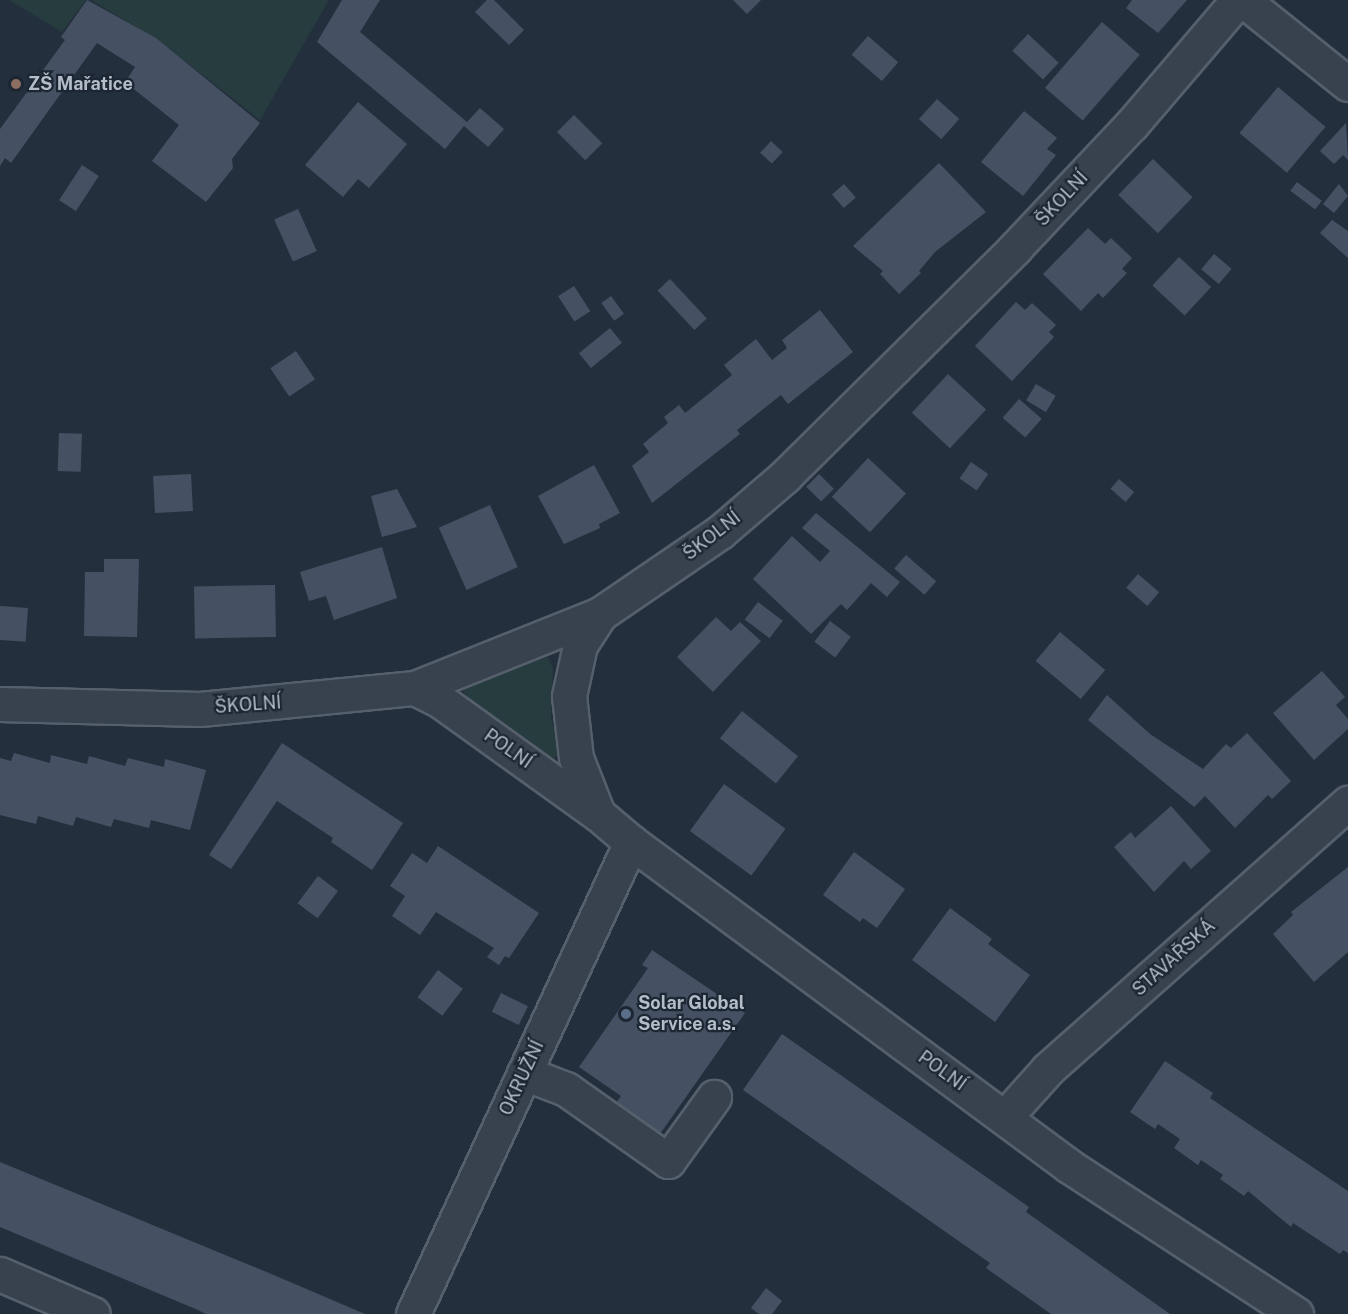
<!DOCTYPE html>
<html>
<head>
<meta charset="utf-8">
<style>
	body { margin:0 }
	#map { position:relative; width:1348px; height:1314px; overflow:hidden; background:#242f3e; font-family:"Public Sans",sans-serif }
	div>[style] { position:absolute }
	.green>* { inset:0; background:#263c3f }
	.building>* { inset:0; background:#455162; transform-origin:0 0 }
	.roads { filter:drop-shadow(2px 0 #565f6c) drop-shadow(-2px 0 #565f6c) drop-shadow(0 2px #565f6c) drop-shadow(0 -2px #565f6c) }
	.minor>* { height:33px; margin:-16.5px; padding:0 16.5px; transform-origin:16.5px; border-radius:16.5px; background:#38414e }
	.dots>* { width:16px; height:16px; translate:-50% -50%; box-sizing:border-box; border:3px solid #1d2633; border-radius:50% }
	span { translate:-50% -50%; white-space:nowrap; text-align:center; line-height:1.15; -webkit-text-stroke:4.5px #1d2633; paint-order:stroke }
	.poi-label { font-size:18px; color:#b4bcc9; font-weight:700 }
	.left { translate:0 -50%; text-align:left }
	.street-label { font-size:18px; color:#b4bcc9 }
</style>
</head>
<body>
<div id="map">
	<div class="green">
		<div style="clip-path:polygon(9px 0,86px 0,62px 32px)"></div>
		<div style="clip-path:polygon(91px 0,329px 0,260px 120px,158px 40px)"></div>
		<div style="clip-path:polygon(548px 657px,553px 669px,551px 716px,559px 752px,553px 760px,467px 699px,463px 690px,472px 682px)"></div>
	</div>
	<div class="building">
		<div style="clip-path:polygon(87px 0,156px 38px,260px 123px,232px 159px,233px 168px,206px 202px,152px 161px,179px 125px,125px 82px,135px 67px,97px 43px,11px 163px,5px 158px,0 166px,0 129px,65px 40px,61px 37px)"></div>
		<div style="clip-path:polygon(342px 0,380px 0,360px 32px,467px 122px,480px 108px,504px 129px,488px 147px,464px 126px,445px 149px,317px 42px)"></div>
		<div style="clip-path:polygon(487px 0,494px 0,524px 30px,509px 45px,475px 12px)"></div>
		<div style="clip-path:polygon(733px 0,761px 0,747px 14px)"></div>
		<div style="clip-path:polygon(1132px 0,1187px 0,1158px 33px,1126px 8px)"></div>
		<div style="left:1102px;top:22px;width:50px;height:87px;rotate:41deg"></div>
		<div style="left:1028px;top:34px;width:42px;height:23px;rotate:43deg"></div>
		<div style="left:868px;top:36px;width:40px;height:25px;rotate:41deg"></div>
		<div style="left:1278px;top:87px;width:62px;height:60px;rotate:40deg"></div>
		<div style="left:937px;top:99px;width:30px;height:27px;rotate:42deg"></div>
		<div style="clip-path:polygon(358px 102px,407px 144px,369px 188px,358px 179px,343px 197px,305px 165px)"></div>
		<div style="clip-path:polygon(1024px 111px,1057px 138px,1047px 149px,1056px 155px,1023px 196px,981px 162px)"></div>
		<div style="left:574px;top:115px;width:40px;height:24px;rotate:45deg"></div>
		<div style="clip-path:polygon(1346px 123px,1348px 160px,1343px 155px,1334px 164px,1320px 151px)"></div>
		<div style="left:771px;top:141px;width:16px;height:16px;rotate:43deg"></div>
		<div style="left:1153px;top:159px;width:55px;height:50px;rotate:44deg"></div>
		<div style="clip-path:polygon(939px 163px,986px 212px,935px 252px,919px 271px,921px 273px,899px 294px,880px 274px,883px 271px,853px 246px)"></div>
		<div style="left:82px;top:165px;width:20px;height:42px;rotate:33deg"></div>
		<div style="left:1297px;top:182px;width:31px;height:11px;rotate:37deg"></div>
		<div style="left:844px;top:184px;width:18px;height:16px;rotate:49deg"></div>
		<div style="clip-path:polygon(1339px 184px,1348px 196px,1334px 213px,1323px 204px)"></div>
		<div style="left:298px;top:209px;width:46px;height:26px;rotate:66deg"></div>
		<div style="clip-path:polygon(1332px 220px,1348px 231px,1348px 258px,1320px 233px)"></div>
		<div style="clip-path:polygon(1088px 228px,1105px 244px,1111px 238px,1132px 258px,1122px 269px,1127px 273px,1103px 298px,1098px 293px,1081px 311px,1043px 274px)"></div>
		<div style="left:1214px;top:254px;width:23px;height:20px;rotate:40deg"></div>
		<div style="left:1179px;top:257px;width:44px;height:39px;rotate:43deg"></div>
		<div style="left:670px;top:279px;width:54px;height:17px;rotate:47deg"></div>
		<div style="left:574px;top:286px;width:30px;height:19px;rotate:57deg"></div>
		<div style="left:611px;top:296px;width:22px;height:12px;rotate:54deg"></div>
		<div style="clip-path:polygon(1016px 302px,1025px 310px,1032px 303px,1056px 325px,1049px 332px,1054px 337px,1012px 381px,975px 346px)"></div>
		<div style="clip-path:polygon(820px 310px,853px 352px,788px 404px,781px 395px,737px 430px,740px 434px,652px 503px,632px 466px,649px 452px,643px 444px,668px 423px,664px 417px,679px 405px,685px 413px,732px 375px,724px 365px,756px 339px,772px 360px,787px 348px,782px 340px)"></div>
		<div style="left:610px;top:328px;width:19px;height:40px;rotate:51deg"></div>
		<div style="left:296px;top:351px;width:34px;height:31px;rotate:56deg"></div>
		<div style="left:948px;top:374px;width:52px;height:53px;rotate:43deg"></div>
		<div style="left:1036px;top:384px;width:23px;height:19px;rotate:31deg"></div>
		<div style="left:1019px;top:399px;width:30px;height:25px;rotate:41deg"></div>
		<div style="left:59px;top:433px;width:23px;height:38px;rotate:2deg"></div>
		<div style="left:868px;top:458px;width:52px;height:53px;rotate:43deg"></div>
		<div style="left:971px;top:462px;width:21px;height:20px;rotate:35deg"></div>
		<div style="clip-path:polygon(594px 465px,620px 513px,599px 524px,600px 528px,564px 544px,538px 496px)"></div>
		<div style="left:191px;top:474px;width:37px;height:38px;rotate:87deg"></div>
		<div style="left:819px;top:474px;width:21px;height:18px;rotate:45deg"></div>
		<div style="left:1119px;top:479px;width:20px;height:13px;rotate:41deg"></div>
		<div style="clip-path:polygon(397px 489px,417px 527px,382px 537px,371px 496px)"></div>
		<div style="left:490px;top:505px;width:68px;height:56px;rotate:66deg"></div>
		<div style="clip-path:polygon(816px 513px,900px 582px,887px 597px,871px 583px,847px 610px,841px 604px,811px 634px,753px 579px,792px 536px,820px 562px,830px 551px,802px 528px)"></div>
		<div style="clip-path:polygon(382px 547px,397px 598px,334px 620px,326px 596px,309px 601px,300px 572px)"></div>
		<div style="left:906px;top:555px;width:40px;height:18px;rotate:41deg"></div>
		<div style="clip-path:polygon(104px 559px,139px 559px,137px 637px,84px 636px,85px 572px,104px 572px)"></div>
		<div style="left:1138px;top:574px;width:28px;height:18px;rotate:41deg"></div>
		<div style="left:275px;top:585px;width:52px;height:81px;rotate:89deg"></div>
		<div style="left:758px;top:602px;width:31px;height:22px;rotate:37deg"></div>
		<div style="left:0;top:606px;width:28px;height:34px;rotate:4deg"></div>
		<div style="clip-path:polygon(716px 617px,731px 631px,740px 622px,761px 641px,713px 692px,677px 657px)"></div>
		<div style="left:830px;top:621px;width:26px;height:26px;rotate:37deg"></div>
		<div style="left:1060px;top:632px;width:59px;height:38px;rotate:40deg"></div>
		<div style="clip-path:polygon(1322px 671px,1345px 697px,1336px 705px,1348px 719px,1348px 729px,1314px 760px,1273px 713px)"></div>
		<div style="clip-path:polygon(1107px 695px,1150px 734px,1203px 769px,1226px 744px,1231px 748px,1247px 733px,1291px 781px,1272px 799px,1268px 795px,1235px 828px,1205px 796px,1194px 807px,1088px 720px)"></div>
		<div style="left:742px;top:711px;width:72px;height:35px;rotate:39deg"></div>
		<div style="clip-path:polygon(282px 743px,403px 823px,372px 870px,331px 842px,333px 838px,277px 801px,231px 869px,209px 855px)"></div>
		<div style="clip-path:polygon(14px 753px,50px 763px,51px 755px,87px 764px,89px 756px,125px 766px,128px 758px,164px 767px,165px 759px,206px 770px,190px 830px,151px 820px,149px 828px,114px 819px,111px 827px,76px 817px,73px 826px,38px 816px,36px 824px,0 815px,0 758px,11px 761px)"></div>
		<div style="left:724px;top:784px;width:76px;height:58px;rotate:36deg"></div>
		<div style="clip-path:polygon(1171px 806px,1211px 851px,1191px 869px,1184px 861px,1154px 892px,1114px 847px,1131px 832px,1135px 838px)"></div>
		<div style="clip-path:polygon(438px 846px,539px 913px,509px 958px,505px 956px,499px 965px,487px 957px,494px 948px,436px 912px,420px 935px,392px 916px,405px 896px,390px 886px,412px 853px,427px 863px)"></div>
		<div style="clip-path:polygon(854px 852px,905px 889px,877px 928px,863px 918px,860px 922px,823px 895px)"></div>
		<div style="clip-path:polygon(1348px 867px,1348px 952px,1314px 982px,1273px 934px,1293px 915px,1291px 912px)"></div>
		<div style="left:318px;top:876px;width:25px;height:34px;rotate:37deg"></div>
		<div style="clip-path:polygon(950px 908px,992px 939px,988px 944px,1030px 975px,995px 1022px,912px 960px)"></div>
		<div style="clip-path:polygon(652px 950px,745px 1013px,660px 1134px,616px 1103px,621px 1096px,579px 1067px,648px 968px,642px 965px)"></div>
		<div style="left:438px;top:970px;width:31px;height:34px;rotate:37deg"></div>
		<div style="left:501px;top:993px;width:30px;height:21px;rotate:26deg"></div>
		<div style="clip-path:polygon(782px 1034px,1029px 1207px,1026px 1212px,1170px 1314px,1051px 1314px,986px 1268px,990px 1263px,743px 1090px)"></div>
		<div style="clip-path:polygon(1165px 1061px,1213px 1093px,1210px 1098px,1348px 1191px,1348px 1253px,1343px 1250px,1340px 1254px,1293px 1223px,1291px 1227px,1248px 1191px,1244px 1196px,1220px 1179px,1223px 1175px,1201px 1160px,1198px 1165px,1174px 1148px,1180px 1139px,1158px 1124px,1155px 1129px,1130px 1112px)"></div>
		<div style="clip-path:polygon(0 1162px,269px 1273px,365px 1314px,206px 1314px,198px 1310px,0 1227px)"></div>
		<div style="clip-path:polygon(766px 1288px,782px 1301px,772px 1314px,759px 1314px,751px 1308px)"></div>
	</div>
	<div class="roads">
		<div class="minor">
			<div style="left:1243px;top:0;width:134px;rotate:38.7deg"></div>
			<div style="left:415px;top:688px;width:30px;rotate:27deg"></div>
			<div style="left:442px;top:702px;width:192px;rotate:35.7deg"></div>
			<div style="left:598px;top:814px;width:43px;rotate:40.3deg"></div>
			<div style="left:631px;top:842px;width:545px;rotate:36.49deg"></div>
			<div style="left:1069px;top:1166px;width:271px;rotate:33.1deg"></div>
			<div style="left:0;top:704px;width:200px;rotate:1.4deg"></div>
			<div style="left:200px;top:709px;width:216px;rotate:-5.6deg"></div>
			<div style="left:415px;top:688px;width:199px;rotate:-21.8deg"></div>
			<div style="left:600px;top:614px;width:145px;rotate:-34.3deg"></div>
			<div style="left:720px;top:532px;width:86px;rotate:-40.7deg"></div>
			<div style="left:785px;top:476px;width:324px;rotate:-44.7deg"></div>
			<div style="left:1015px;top:248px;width:170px;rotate:-46.7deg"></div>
			<div style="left:1132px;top:124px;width:163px;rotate:-49.5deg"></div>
			<div style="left:598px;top:814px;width:60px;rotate:-111.4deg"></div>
			<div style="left:576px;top:758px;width:62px;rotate:-96.4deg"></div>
			<div style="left:569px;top:696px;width:52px;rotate:-77.8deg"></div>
			<div style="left:580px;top:645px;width:37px;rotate:-57deg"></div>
			<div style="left:524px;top:1073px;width:45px;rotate:20.9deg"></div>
			<div style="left:566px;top:1089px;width:125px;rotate:35.2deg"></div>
			<div style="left:668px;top:1161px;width:79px;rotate:-54.3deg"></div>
			<div style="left:1005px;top:1117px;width:64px;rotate:-48.1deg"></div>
			<div style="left:1048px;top:1069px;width:401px;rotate:-41.6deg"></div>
			<div style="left:0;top:1274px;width:101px;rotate:23.3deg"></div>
			<div style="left:413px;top:1314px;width:520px;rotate:-65.21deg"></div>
		</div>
	</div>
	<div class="dots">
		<div style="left:16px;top:84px;background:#8d6e63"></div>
		<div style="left:626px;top:1014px;background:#5c6f8a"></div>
	</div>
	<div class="poi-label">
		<span class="left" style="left:28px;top:84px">ZŠ Mařatice</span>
		<span class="left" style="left:638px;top:1014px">Solar Global<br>Service a.s.</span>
	</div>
	<div class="street-label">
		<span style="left:1062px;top:199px;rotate:-47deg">ŠKOLNÍ</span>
		<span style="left:712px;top:536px;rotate:-38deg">ŠKOLNÍ</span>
		<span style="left:248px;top:705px;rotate:-4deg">ŠKOLNÍ</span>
		<span style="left:508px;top:749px;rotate:35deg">POLNÍ</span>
		<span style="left:1174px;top:958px;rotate:-42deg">STAVAŘSKÁ</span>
		<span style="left:942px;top:1071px;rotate:36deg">POLNÍ</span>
		<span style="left:522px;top:1078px;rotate:-65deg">OKRUŽNÍ</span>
	</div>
</div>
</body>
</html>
